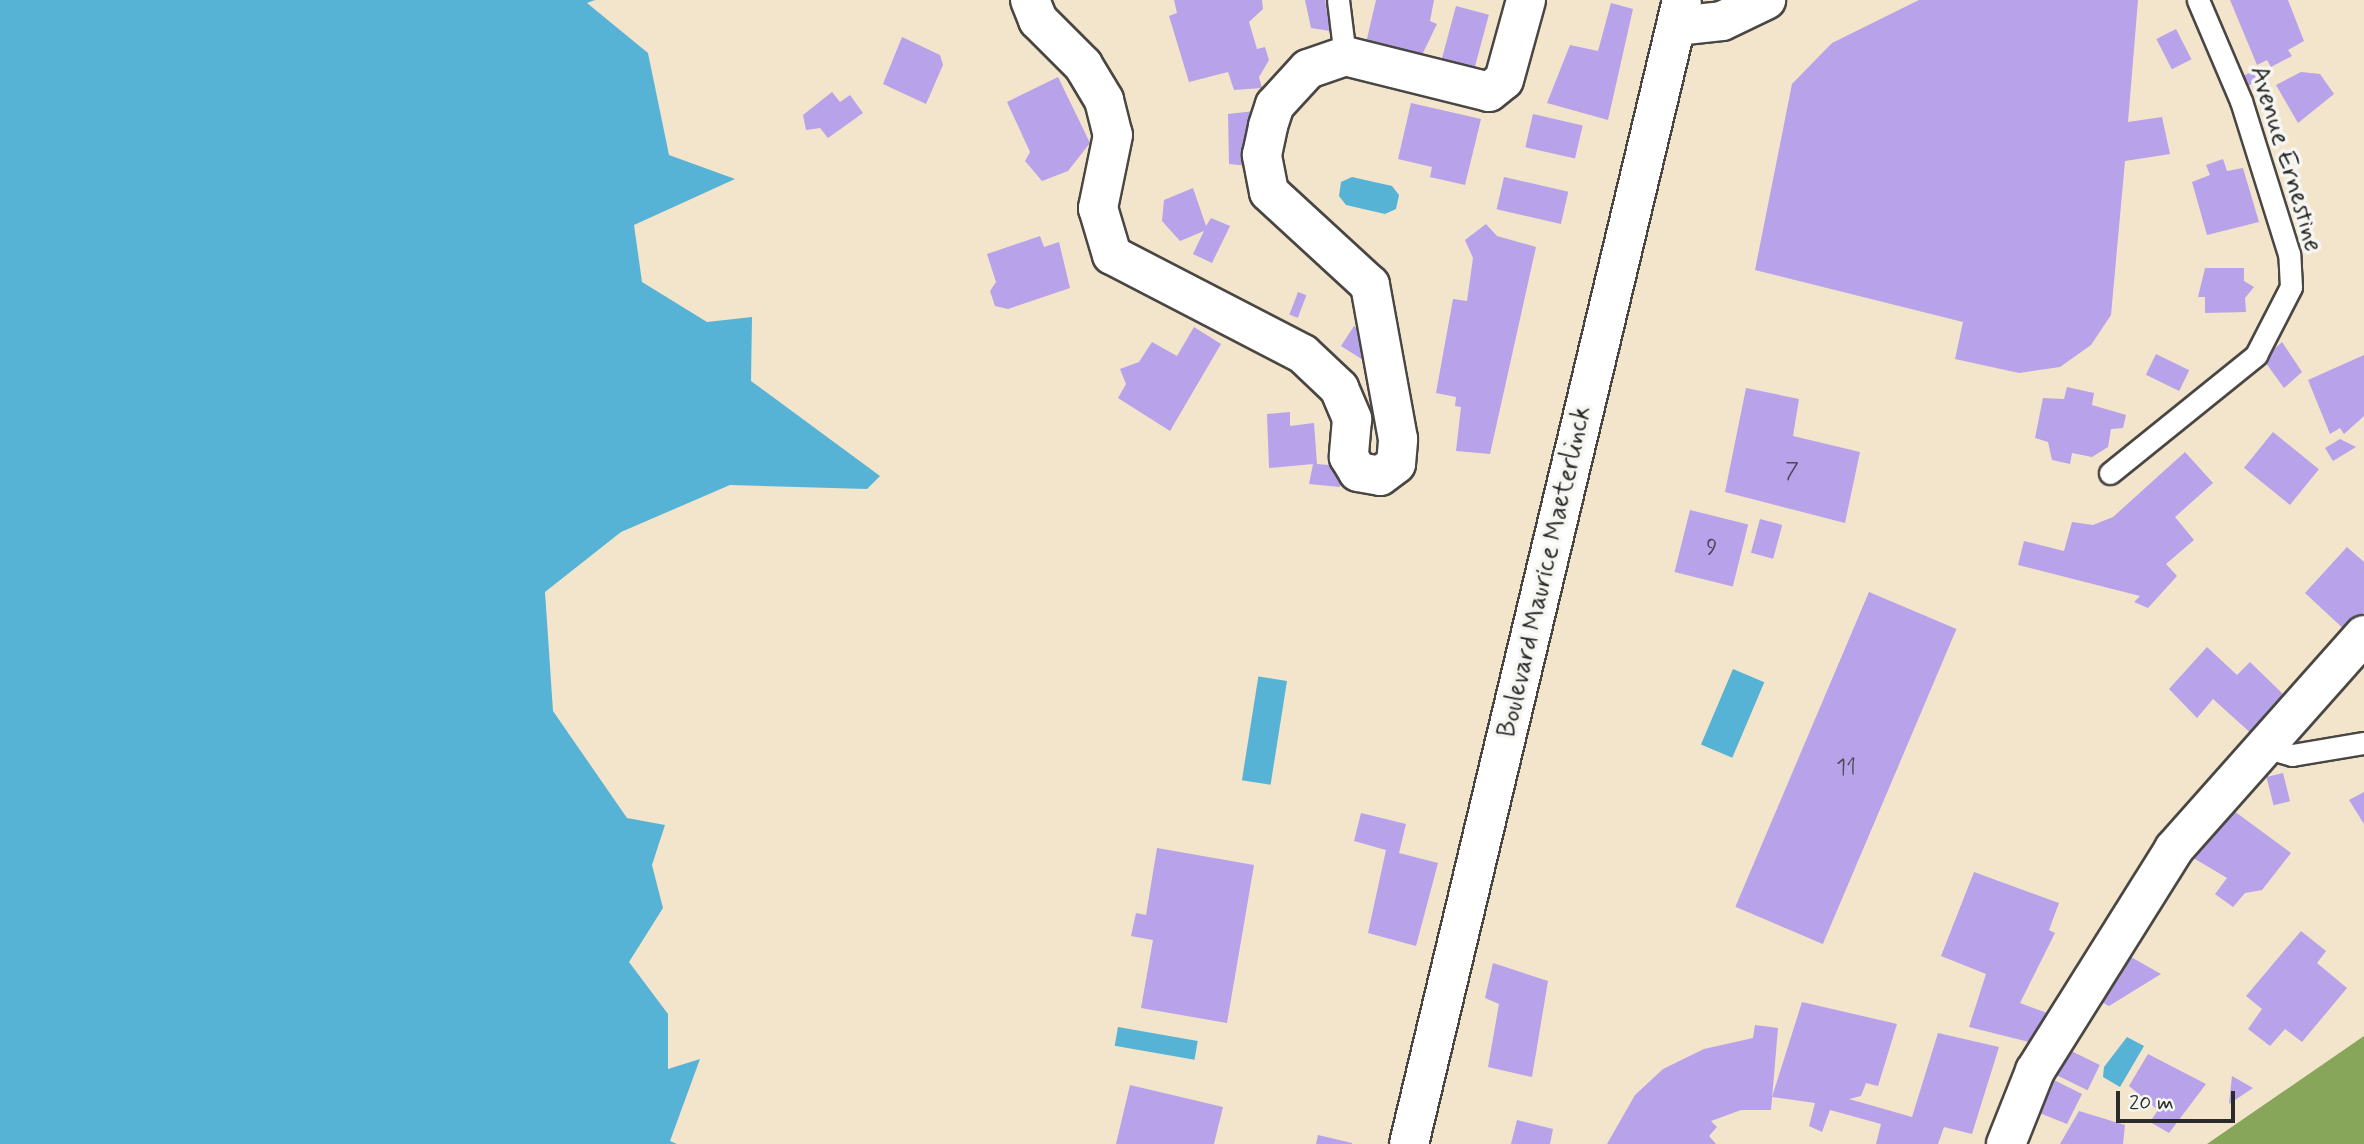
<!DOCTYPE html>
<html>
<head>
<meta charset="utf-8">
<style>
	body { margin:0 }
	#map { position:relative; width:2364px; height:1144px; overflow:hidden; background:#f3e4cc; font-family:Mynerve,sans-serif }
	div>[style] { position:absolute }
	.forest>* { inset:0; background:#87a659 }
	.water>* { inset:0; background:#57b3d5; transform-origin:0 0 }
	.building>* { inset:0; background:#b8a2e9; transform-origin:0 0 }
	.roads { filter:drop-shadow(2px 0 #494743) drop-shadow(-2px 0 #494743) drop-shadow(0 2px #494743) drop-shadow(0 -2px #494743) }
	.service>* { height:21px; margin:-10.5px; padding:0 10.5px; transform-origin:10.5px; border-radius:10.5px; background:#fff }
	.minor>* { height:38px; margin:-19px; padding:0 19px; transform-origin:19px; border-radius:19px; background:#fff }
	.tertiary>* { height:38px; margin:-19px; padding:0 19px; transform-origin:19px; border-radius:19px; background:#fff }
	.secondary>* { height:38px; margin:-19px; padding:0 19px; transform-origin:19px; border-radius:19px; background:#fff }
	span { translate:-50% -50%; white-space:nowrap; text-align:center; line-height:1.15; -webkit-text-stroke:7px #f6f6f2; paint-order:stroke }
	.number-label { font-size:23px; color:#4e495a }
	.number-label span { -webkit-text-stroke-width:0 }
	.street-label { font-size:26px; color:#2b2b2b }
	.scale { position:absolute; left:2116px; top:1091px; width:119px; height:32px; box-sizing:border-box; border:4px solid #2b2b2b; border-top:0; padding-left:9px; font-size:21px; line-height:24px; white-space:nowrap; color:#2b2b2b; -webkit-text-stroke:5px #f6f6f2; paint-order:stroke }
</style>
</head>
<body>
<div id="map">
	<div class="forest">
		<div style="clip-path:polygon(2364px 1036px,2364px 1144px,2207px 1144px)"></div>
	</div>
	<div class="water">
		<div style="clip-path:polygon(0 0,595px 0,587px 3px,648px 53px,669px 155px,735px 179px,634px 225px,642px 282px,707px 322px,752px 317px,751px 381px,880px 476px,867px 489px,730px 485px,621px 532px,545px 592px,553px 711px,627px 818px,665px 825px,652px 865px,663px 908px,629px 962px,668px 1014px,668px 1069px,700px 1059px,670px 1141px,677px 1144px,0 1144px)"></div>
		<div style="clip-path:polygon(1352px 177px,1392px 186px,1399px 195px,1396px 209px,1385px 214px,1346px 205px,1339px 196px,1341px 182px)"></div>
		<div style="left:1733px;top:669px;width:34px;height:82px;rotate:23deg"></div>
		<div style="left:1287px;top:681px;width:105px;height:29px;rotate:99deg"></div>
		<div style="left:1118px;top:1027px;width:81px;height:19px;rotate:10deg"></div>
		<div style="clip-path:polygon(2127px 1037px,2144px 1046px,2120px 1087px,2103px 1077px,2104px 1067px)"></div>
	</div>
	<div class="building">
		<div style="clip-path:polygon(1174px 0,1262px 0,1263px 9px,1249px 22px,1257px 49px,1265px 47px,1269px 60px,1259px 77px,1262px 88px,1234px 90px,1228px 72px,1189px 82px,1169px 16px,1177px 13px)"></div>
		<div style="clip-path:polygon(1305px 0,1325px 0,1330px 31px,1311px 28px)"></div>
		<div style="clip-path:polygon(1376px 0,1434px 0,1430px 21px,1437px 24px,1421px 57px,1366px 43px)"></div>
		<div style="clip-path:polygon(1919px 0,2138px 0,2128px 122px,2162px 117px,2170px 154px,2125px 161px,2111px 315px,2091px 345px,2060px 367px,2019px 373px,1955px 359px,1963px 322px,1755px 270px,1792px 84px,1832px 43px)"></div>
		<div style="clip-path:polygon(2230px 0,2288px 0,2304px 41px,2288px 50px,2292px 56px,2271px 67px,2267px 60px,2257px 65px)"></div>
		<div style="clip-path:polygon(1611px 3px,1633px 9px,1608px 120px,1547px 103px,1570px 45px,1598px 51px)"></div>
		<div style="left:1456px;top:6px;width:34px;height:59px;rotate:15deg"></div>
		<div style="left:2176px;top:29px;width:34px;height:22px;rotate:63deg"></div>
		<div style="clip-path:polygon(902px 37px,940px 55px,943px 65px,926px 104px,883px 84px)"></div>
		<div style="left:2253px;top:71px;width:11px;height:11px;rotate:63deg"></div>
		<div style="clip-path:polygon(2301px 72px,2320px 74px,2334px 94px,2298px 123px,2276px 85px)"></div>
		<div style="clip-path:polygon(1058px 77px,1090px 143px,1068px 171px,1042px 181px,1025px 161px,1030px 152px,1007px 102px)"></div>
		<div style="clip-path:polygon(832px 92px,840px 102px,850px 95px,863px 113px,828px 138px,820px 128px,806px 130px,803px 115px)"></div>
		<div style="clip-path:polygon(1411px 103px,1481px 119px,1465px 185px,1430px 177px,1432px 167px,1398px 159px)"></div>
		<div style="clip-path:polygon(1255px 111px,1249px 166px,1229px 164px,1228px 114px)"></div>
		<div style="left:1533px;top:114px;width:51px;height:34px;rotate:13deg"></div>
		<div style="clip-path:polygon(2223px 159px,2227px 171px,2243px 168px,2259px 222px,2207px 235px,2192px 182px,2210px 175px,2206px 165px)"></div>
		<div style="left:1504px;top:177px;width:66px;height:33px;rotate:13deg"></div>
		<div style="clip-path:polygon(1193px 188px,1206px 226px,1211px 218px,1230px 226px,1212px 263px,1193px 254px,1204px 231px,1180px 241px,1162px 221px,1164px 200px)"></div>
		<div style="clip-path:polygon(1486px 224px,1497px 236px,1536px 247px,1490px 454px,1456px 451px,1461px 407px,1455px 406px,1456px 397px,1436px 393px,1453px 299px,1467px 301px,1473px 258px,1465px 240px)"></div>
		<div style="clip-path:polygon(1040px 236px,1044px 247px,1059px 242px,1070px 288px,1008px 309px,995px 306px,990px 291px,996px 282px,987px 254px)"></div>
		<div style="clip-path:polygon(2205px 268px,2244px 268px,2244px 281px,2254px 287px,2245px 298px,2246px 312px,2205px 313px,2205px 297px,2198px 297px)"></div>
		<div style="left:1298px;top:292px;width:9px;height:24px;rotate:21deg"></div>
		<div style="clip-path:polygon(1354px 326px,1379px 342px,1371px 365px,1341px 346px)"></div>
		<div style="clip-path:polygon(1194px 327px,1221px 344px,1170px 431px,1118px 398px,1126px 384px,1120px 369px,1139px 362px,1152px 342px,1177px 356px)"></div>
		<div style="clip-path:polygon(2282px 342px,2302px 372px,2284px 388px,2263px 359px)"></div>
		<div style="left:2156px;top:354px;width:37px;height:23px;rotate:26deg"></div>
		<div style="clip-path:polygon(2364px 355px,2364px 416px,2344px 434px,2340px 428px,2330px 434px,2308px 380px)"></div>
		<div style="clip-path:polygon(2067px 387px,2094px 393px,2092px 405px,2126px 415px,2123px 428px,2111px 429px,2108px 447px,2092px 457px,2072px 453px,2070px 464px,2052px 460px,2048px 442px,2035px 438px,2043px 398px,2064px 399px)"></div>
		<div style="clip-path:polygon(1746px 388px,1799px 399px,1793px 436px,1860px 452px,1845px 523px,1725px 492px)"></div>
		<div style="clip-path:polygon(1290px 412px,1290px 426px,1314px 423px,1317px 464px,1340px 466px,1340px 487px,1309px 484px,1313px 464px,1269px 468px,1267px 414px)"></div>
		<div style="left:2273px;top:432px;width:59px;height:46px;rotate:39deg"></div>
		<div style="clip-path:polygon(2340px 439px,2356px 447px,2333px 461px,2325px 448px)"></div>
		<div style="clip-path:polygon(2185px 452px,2213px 483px,2175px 517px,2194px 540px,2166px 564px,2177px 576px,2148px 608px,2134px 602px,2140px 596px,2018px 565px,2024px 541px,2064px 551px,2072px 522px,2093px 525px,2113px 517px)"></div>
		<div style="left:1690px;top:510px;width:60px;height:64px;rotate:14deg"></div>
		<div style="left:1760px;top:519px;width:23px;height:35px;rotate:15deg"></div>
		<div style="clip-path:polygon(2347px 547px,2364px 562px,2364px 612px,2347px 632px,2305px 593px)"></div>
		<div style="left:1869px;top:592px;width:95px;height:342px;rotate:23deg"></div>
		<div style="clip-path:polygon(2207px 647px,2237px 675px,2250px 662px,2287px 698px,2254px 736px,2213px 699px,2197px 718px,2169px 689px)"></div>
		<div style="left:2283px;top:773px;width:29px;height:17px;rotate:76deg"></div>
		<div style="clip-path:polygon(2364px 792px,2364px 824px,2349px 800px)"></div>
		<div style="clip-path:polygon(2230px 808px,2291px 853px,2262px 890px,2245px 893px,2233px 907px,2215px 894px,2227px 878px,2190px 856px)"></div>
		<div style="clip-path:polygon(1361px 813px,1406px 824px,1399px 853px,1438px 863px,1416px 946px,1368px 933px,1386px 850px,1354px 841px)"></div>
		<div style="clip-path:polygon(1157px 848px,1254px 865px,1227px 1023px,1141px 1008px,1153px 940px,1131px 936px,1136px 913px,1146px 915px)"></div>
		<div style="clip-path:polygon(1974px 872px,2059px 903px,2049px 930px,2055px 933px,2020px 1003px,2050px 1014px,2033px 1043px,1969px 1027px,1986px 974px,1941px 956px)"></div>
		<div style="clip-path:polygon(2301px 931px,2326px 951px,2317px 963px,2347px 988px,2302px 1042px,2285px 1029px,2270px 1046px,2248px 1029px,2262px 1009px,2246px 996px)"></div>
		<div style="clip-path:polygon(2122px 952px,2161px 974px,2109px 1006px,2092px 997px)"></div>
		<div style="clip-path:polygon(1493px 963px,1548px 981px,1532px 1077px,1488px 1067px,1499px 1004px,1485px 998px)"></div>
		<div style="clip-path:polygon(1802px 1002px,1897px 1024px,1878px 1086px,1866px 1083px,1861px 1096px,1849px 1099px,1912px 1117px,1938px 1033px,1999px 1047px,1972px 1134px,1944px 1127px,1938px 1144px,1876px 1144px,1881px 1124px,1830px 1110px,1822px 1132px,1809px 1126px,1815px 1103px,1772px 1097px)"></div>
		<div style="clip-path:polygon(1755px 1025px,1778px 1028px,1771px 1110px,1741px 1110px,1711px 1121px,1717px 1127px,1709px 1136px,1716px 1144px,1607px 1144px,1635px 1095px,1663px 1069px,1704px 1049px,1753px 1038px)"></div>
		<div style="left:2063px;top:1047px;width:41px;height:28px;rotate:26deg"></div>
		<div style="clip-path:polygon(2148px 1054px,2206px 1084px,2169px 1133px,2150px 1122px,2158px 1110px,2129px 1086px)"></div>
		<div style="clip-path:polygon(2046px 1076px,2082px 1094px,2067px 1124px,2032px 1110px)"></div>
		<div style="clip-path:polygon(2232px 1076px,2253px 1088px,2229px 1104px)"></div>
		<div style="clip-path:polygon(1130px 1085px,1223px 1107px,1214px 1144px,1116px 1144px)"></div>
		<div style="clip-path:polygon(2079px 1111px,2125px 1125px,2123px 1144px,2060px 1144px)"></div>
		<div style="clip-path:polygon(1517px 1120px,1553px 1129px,1550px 1144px,1511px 1144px)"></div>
		<div style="clip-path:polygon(1318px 1135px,1352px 1143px,1352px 1144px,1316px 1144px)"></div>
	</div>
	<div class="roads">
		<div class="service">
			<div style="left:1338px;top:0;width:56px;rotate:82.9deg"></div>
			<div style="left:2110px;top:473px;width:188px;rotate:-38.9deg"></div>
			<div style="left:2256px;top:355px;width:76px;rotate:-62.8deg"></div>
			<div style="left:2291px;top:287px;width:33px;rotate:-93deg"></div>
			<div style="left:2289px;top:254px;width:160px;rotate:-107.4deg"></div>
			<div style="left:2241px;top:101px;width:110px;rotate:-113.1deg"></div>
			<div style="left:2264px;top:747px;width:29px;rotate:16deg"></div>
			<div style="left:2292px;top:755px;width:73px;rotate:-9.5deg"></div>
		</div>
		<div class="minor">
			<div style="left:1030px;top:0;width:22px;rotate:68deg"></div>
			<div style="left:1038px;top:20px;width:64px;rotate:45deg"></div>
			<div style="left:1083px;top:65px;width:41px;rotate:59deg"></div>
			<div style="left:1104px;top:100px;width:36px;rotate:76deg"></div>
			<div style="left:1113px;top:135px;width:75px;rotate:101.6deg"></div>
			<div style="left:1098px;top:208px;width:49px;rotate:73.4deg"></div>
			<div style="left:1112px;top:255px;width:215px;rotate:27.4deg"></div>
			<div style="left:1303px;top:354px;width:50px;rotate:43.4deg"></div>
			<div style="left:1339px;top:388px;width:34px;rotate:67deg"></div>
			<div style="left:1352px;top:419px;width:38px;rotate:95deg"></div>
			<div style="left:1349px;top:457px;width:17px;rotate:59deg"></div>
			<div style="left:1358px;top:472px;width:22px;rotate:10deg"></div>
			<div style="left:1380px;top:476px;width:20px;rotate:-37deg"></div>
			<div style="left:1396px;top:464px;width:25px;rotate:-85deg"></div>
			<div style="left:1398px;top:439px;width:157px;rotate:-100.3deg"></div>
			<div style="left:1370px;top:285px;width:137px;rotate:-137.4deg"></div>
			<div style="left:1269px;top:192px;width:38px;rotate:-101deg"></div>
			<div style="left:1262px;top:155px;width:30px;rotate:-78deg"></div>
			<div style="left:1268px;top:126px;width:22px;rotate:-72deg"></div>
			<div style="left:1275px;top:105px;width:49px;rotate:-47.5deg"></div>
			<div style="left:1308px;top:69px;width:39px;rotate:-19deg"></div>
			<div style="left:1345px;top:56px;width:148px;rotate:14deg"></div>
			<div style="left:1489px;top:92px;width:19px;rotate:-39deg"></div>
			<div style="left:1504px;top:80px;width:83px;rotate:-74.6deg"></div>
			<div style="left:2006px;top:1144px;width:79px;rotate:-68.3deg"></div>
			<div style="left:2035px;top:1071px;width:262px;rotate:-57.9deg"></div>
			<div style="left:2174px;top:849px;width:286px;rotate:-48.4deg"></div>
		</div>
		<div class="tertiary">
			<div style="left:1676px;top:26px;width:46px;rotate:-6.2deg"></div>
			<div style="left:1722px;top:21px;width:49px;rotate:-25.5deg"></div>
		</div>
		<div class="secondary">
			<div style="left:1409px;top:1144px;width:1176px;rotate:-76.58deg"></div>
		</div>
	</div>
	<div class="number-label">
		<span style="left:1792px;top:472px">7</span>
		<span style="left:1712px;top:548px">9</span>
		<span style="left:1846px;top:768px">11</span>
	</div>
	<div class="street-label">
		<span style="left:2285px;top:159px;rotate:73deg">Avenue Ernestine</span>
		<span style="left:1546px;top:572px;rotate:-77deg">Boulevard Maurice Maeterlinck</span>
	</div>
	<div class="scale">20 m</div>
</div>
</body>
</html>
